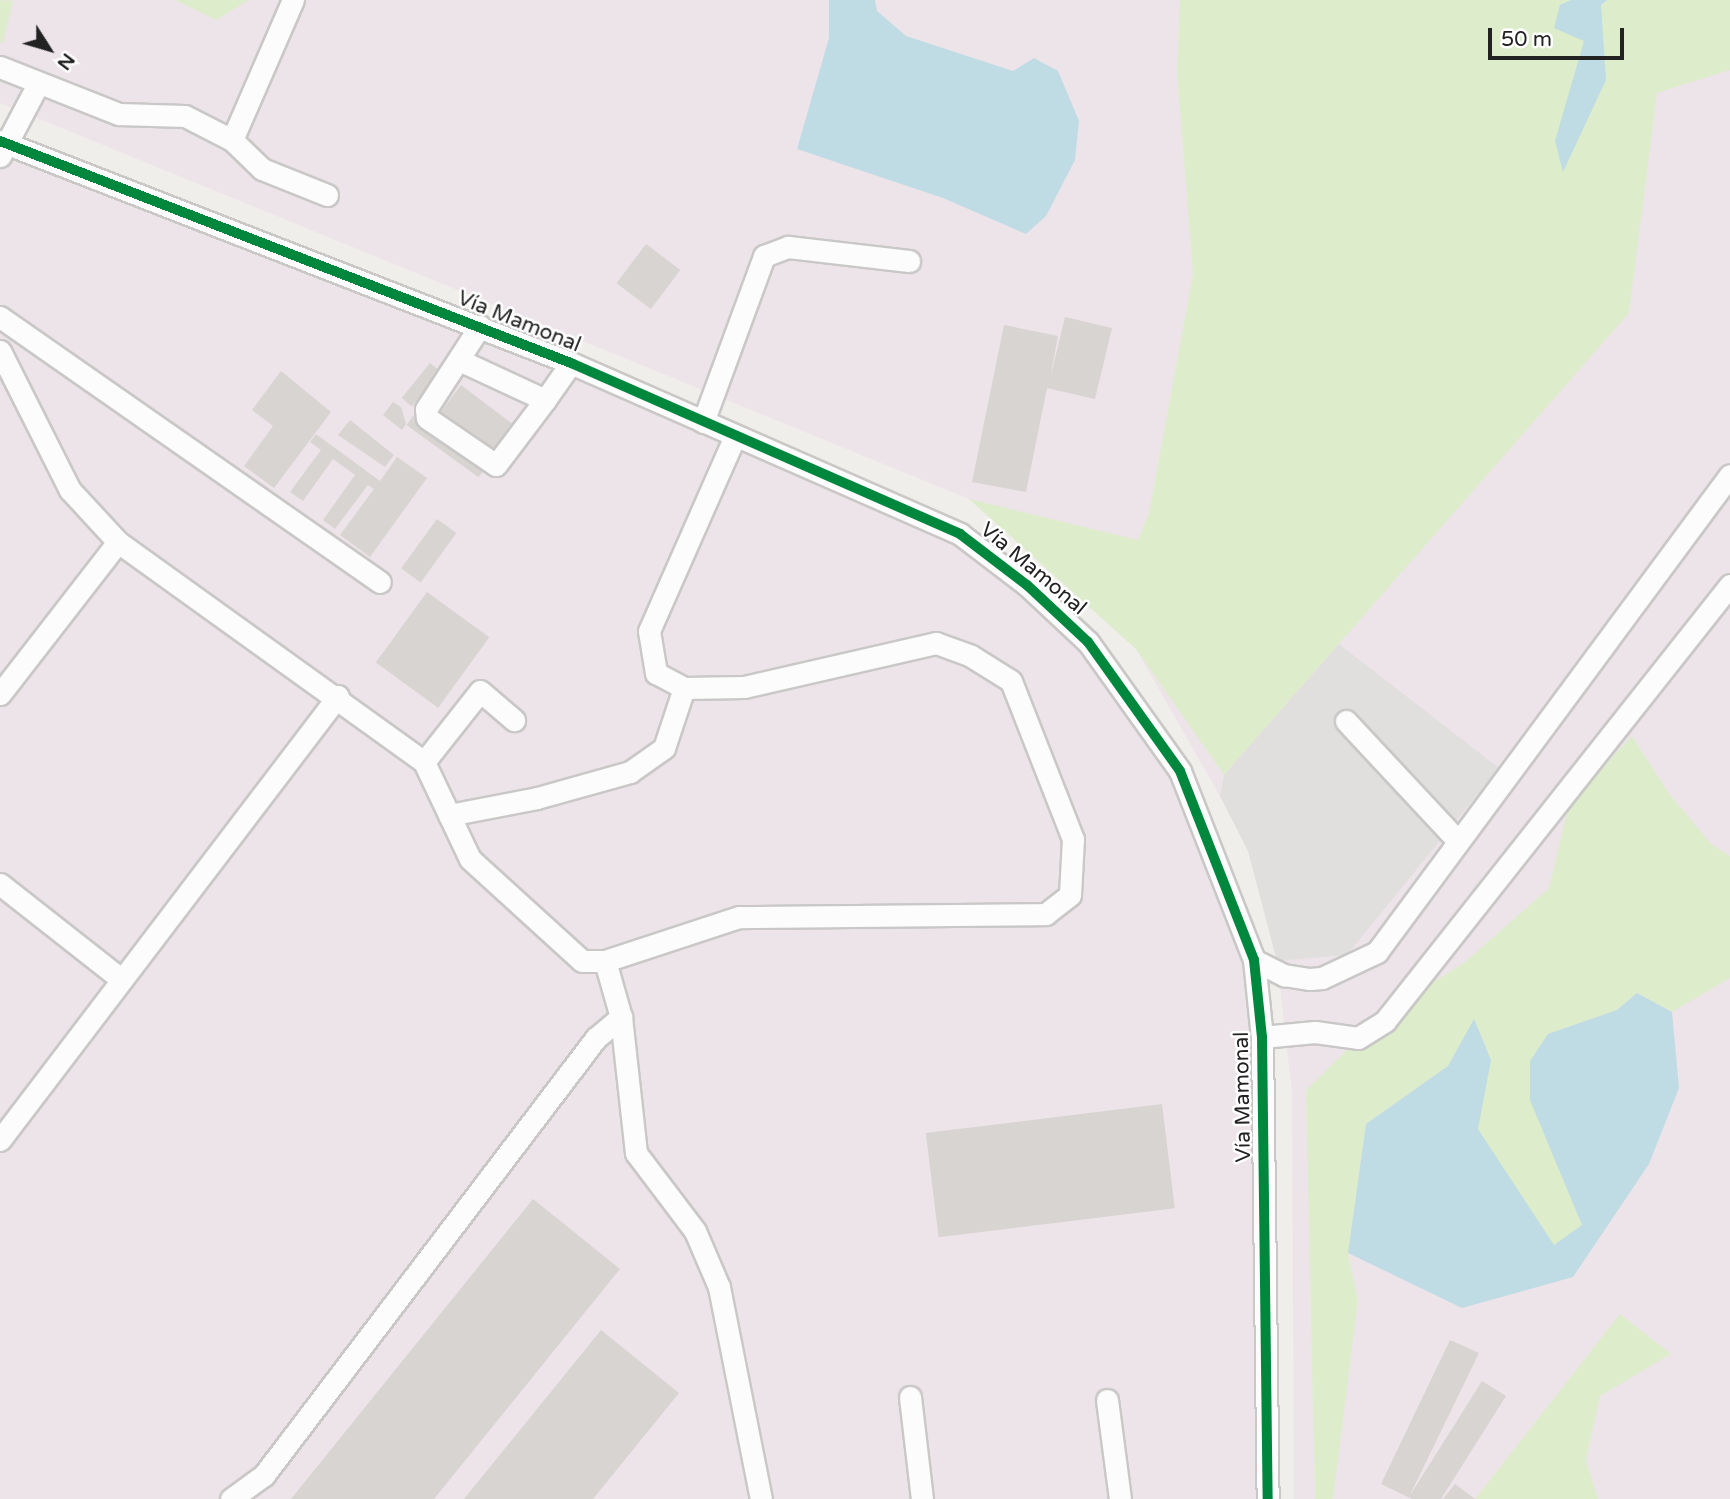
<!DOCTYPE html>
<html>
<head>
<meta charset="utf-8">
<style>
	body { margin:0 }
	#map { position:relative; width:1730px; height:1499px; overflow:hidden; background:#f0eeeb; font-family:"Varela Round",sans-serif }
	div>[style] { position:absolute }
	.industrial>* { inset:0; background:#ede4e9 }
	.grass>* { inset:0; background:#ddeccb }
	.parking>* { inset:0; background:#e0dfde }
	.water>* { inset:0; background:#bfdbe3 }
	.building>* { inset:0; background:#d7d4d2; transform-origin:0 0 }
	.roads { filter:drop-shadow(2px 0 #c9c8c7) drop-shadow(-2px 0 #c9c8c7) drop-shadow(0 2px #c9c8c7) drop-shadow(0 -2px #c9c8c7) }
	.minor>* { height:21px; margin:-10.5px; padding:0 10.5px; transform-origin:10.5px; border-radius:10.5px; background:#fdfcfc }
	.cycleway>* { height:10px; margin:-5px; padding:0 5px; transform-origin:5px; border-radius:5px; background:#00873e }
	span { translate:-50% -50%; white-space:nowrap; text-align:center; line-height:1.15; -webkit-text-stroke:5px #fff; paint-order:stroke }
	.street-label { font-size:21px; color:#222 }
	.north { position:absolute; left:14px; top:14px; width:70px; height:70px; -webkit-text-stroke:5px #fff; paint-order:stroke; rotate:127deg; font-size:19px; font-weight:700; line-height:28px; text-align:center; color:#222 }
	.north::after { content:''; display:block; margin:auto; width:24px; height:32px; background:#222; clip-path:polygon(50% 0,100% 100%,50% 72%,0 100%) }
	.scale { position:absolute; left:1488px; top:28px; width:136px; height:32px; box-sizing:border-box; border:4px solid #222; border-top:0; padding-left:9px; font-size:21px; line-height:24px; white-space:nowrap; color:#222; -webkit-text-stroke:5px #fff; paint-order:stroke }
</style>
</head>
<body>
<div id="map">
	<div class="industrial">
		<div style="clip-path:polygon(0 0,1730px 0,1730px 1499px,1294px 1499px,1292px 1093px,1277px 961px,1246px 842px,1136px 649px,969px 499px,0 103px)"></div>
		<div style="clip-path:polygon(0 141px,960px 534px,1088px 642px,1180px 771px,1254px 960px,1268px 1499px,0 1499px)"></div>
	</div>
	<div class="grass">
		<div style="clip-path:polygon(0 0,13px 1px,3px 43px,0 42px)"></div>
		<div style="clip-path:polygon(175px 0,249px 0,216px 20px)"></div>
		<div style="clip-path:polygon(1180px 0,1730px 0,1730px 70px,1657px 93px,1629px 313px,1224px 775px,1136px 649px,969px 499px,1138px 540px,1149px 513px,1193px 274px,1177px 72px)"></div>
		<div style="clip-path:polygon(1632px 736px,1668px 792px,1711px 844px,1730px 856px,1730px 978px,1672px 1012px,1637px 993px,1617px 1010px,1548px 1034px,1560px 1170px,1582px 1225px,1554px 1246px,1477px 1129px,1491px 1060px,1474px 1020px,1448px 1066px,1366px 1124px,1348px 1253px,1358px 1300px,1333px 1499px,1315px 1499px,1306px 1090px,1384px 1014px,1465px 962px,1549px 888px,1569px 805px)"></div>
		<div style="clip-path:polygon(1620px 1314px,1671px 1354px,1600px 1396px,1586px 1460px,1598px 1499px,1475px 1499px)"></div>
	</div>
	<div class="parking">
		<div style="clip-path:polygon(1339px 644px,1499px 768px,1347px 955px,1277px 961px,1248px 851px,1220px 796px,1224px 775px)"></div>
	</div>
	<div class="water">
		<div style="clip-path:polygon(829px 0,875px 0,877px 11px,906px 36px,1013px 71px,1034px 58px,1058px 71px,1079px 121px,1075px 160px,1046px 216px,1026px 234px,943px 198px,797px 149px,829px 38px)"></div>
		<div style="clip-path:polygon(1571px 0,1607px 0,1601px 5px,1606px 80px,1563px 172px,1555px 141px,1584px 41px,1554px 28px,1560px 5px)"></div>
		<div style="clip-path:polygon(1637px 993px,1672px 1012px,1679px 1088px,1649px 1164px,1573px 1277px,1462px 1308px,1348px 1253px,1366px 1124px,1448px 1066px,1474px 1019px,1491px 1060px,1478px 1129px,1554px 1245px,1582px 1225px,1530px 1100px,1530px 1061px,1548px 1034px,1617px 1010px)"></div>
	</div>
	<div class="building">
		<div style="left:646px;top:244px;width:43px;height:49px;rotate:37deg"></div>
		<div style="clip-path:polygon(1065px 317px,1112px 328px,1095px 399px,1047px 388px,1026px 492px,972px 482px,1004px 325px,1058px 336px,1050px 379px)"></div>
		<div style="left:430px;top:363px;width:13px;height:45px;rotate:39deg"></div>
		<div style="clip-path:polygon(281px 371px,331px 412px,274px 488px,244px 466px,273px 426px,252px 410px)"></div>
		<div style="left:461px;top:385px;width:74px;height:38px;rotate:37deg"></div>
		<div style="clip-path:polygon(393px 402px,401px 407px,406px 424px,402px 430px,383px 415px)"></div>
		<div style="left:413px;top:416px;width:89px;height:11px;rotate:36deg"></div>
		<div style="clip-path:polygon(350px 420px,394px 455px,385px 467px,338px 435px)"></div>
		<div style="clip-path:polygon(316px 434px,380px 481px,397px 457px,427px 478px,370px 557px,340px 535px,374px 489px,368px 485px,335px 529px,323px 520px,355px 475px,333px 459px,303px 501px,290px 492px,321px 450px,310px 442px)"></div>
		<div style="left:437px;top:519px;width:24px;height:61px;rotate:36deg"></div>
		<div style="left:427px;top:592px;width:77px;height:87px;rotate:36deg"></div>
		<div style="left:1162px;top:1104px;width:105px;height:238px;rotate:83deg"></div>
		<div style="clip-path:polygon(533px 1199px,620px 1269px,434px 1499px,291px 1499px)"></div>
		<div style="clip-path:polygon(601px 1330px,679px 1393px,593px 1499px,464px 1499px)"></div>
		<div style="clip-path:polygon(1450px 1340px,1479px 1353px,1409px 1497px,1482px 1381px,1506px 1396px,1441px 1499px,1412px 1499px,1381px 1484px)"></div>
		<div style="clip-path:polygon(1455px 1484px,1475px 1499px,1443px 1499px)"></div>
	</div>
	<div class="roads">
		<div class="minor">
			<div style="left:0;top:67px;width:128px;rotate:21.6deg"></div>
			<div style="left:119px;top:114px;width:66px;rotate:1.7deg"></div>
			<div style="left:185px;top:116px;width:53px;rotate:27.1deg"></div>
			<div style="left:232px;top:140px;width:42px;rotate:44deg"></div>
			<div style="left:262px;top:169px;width:70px;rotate:21.8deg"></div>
			<div style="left:232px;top:140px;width:153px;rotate:-66.5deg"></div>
			<div style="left:0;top:141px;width:613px;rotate:21.25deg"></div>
			<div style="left:571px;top:363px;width:425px;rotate:23.7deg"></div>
			<div style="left:960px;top:534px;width:84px;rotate:37.3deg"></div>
			<div style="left:1027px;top:585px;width:83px;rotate:43.1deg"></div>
			<div style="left:1088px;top:642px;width:158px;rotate:54.5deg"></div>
			<div style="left:1180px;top:771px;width:203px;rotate:68.6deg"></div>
			<div style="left:1254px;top:960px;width:77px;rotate:84.1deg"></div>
			<div style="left:1262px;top:1037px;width:462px;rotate:89.3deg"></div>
			<div style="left:0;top:156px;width:81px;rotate:-62.2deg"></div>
			<div style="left:0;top:317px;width:463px;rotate:34.9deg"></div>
			<div style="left:480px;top:326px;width:99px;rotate:123deg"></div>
			<div style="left:426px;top:409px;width:9px;rotate:84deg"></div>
			<div style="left:427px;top:418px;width:83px;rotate:34.3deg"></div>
			<div style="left:496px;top:465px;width:81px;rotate:-53deg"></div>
			<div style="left:0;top:351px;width:156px;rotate:63.3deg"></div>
			<div style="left:70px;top:490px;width:71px;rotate:47.3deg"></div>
			<div style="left:118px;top:542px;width:377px;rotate:35.7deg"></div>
			<div style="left:424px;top:762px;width:107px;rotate:64.6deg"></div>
			<div style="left:470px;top:859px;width:151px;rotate:42.3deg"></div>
			<div style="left:582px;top:961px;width:23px"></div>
			<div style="left:459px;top:360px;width:95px;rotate:24.9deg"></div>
			<div style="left:545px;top:400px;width:45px;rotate:-54.9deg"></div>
			<div style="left:703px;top:422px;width:177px;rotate:-69.8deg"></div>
			<div style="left:764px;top:256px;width:26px;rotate:-21deg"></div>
			<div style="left:788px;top:247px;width:122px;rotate:6.6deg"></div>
			<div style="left:735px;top:436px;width:213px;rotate:113.8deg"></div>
			<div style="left:649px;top:631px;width:43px;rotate:80.5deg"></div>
			<div style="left:656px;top:673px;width:32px;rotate:28deg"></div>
			<div style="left:684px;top:688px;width:60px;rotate:-1deg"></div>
			<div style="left:744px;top:687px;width:197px;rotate:-12.9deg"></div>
			<div style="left:936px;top:643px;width:37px;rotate:20deg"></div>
			<div style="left:971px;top:656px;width:47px;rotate:32deg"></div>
			<div style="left:1011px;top:681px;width:170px;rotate:68.6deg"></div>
			<div style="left:1073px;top:839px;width:56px;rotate:93.1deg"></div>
			<div style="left:1070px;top:895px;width:31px;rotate:142deg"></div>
			<div style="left:1046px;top:914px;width:307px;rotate:179.4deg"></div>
			<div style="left:739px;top:917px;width:141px;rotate:161.8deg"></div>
			<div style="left:605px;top:961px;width:58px;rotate:74.1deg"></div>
			<div style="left:621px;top:1017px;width:137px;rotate:83.7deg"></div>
			<div style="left:636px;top:1153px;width:98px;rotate:52.9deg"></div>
			<div style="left:695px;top:1231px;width:61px;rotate:66.8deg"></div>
			<div style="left:719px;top:1287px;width:216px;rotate:78.8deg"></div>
			<div style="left:0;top:694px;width:192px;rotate:-52.2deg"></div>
			<div style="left:1346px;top:721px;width:163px;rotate:47deg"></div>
			<div style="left:424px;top:762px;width:90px;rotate:-51.7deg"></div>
			<div style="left:480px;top:691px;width:45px;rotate:40.5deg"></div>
			<div style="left:449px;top:815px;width:90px;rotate:-10.9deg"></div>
			<div style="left:537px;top:798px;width:97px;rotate:-15.6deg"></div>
			<div style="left:630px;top:772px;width:42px;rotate:-35.2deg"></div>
			<div style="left:664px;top:748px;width:63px;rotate:-71.6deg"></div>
			<div style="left:0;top:884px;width:155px;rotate:38.2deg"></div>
			<div style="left:1254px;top:960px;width:34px;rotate:27deg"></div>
			<div style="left:1284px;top:975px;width:26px;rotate:9deg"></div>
			<div style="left:1310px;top:979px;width:12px;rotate:-5deg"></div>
			<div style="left:1322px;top:978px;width:61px;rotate:-25.3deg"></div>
			<div style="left:1377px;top:952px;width:593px;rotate:-53.5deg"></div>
			<div style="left:1262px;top:1037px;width:53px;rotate:-5.4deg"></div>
			<div style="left:1315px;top:1032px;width:43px;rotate:7.9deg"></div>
			<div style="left:1358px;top:1038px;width:32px;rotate:-32deg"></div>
			<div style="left:1385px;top:1021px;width:556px;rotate:-51.65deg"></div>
			<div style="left:0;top:1140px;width:558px;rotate:-52.72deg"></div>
			<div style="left:910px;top:1397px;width:103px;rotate:83.3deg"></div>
			<div style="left:1107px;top:1400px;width:100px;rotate:82.5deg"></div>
			<div style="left:231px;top:1499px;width:41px;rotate:-36deg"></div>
			<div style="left:264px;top:1475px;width:549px;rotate:-52.78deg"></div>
			<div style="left:596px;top:1038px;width:33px;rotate:-40deg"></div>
		</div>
	</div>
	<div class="cycleway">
		<div style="left:0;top:141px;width:613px;rotate:21.25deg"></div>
		<div style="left:571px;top:363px;width:425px;rotate:23.7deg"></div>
		<div style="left:960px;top:534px;width:84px;rotate:37.3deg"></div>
		<div style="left:1027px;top:585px;width:83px;rotate:43.1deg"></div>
		<div style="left:1088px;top:642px;width:158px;rotate:54.5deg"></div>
		<div style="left:1180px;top:771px;width:203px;rotate:68.6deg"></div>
		<div style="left:1254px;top:960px;width:77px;rotate:84.1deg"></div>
		<div style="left:1262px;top:1037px;width:462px;rotate:89.3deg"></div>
	</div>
	<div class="street-label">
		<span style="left:519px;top:322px;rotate:22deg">Vía Mamonal</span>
		<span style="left:1033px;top:569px;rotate:40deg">Vía Mamonal</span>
		<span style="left:1243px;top:1097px;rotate:-91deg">Vía Mamonal</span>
	</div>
	<div class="north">N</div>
	<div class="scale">50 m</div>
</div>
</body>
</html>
